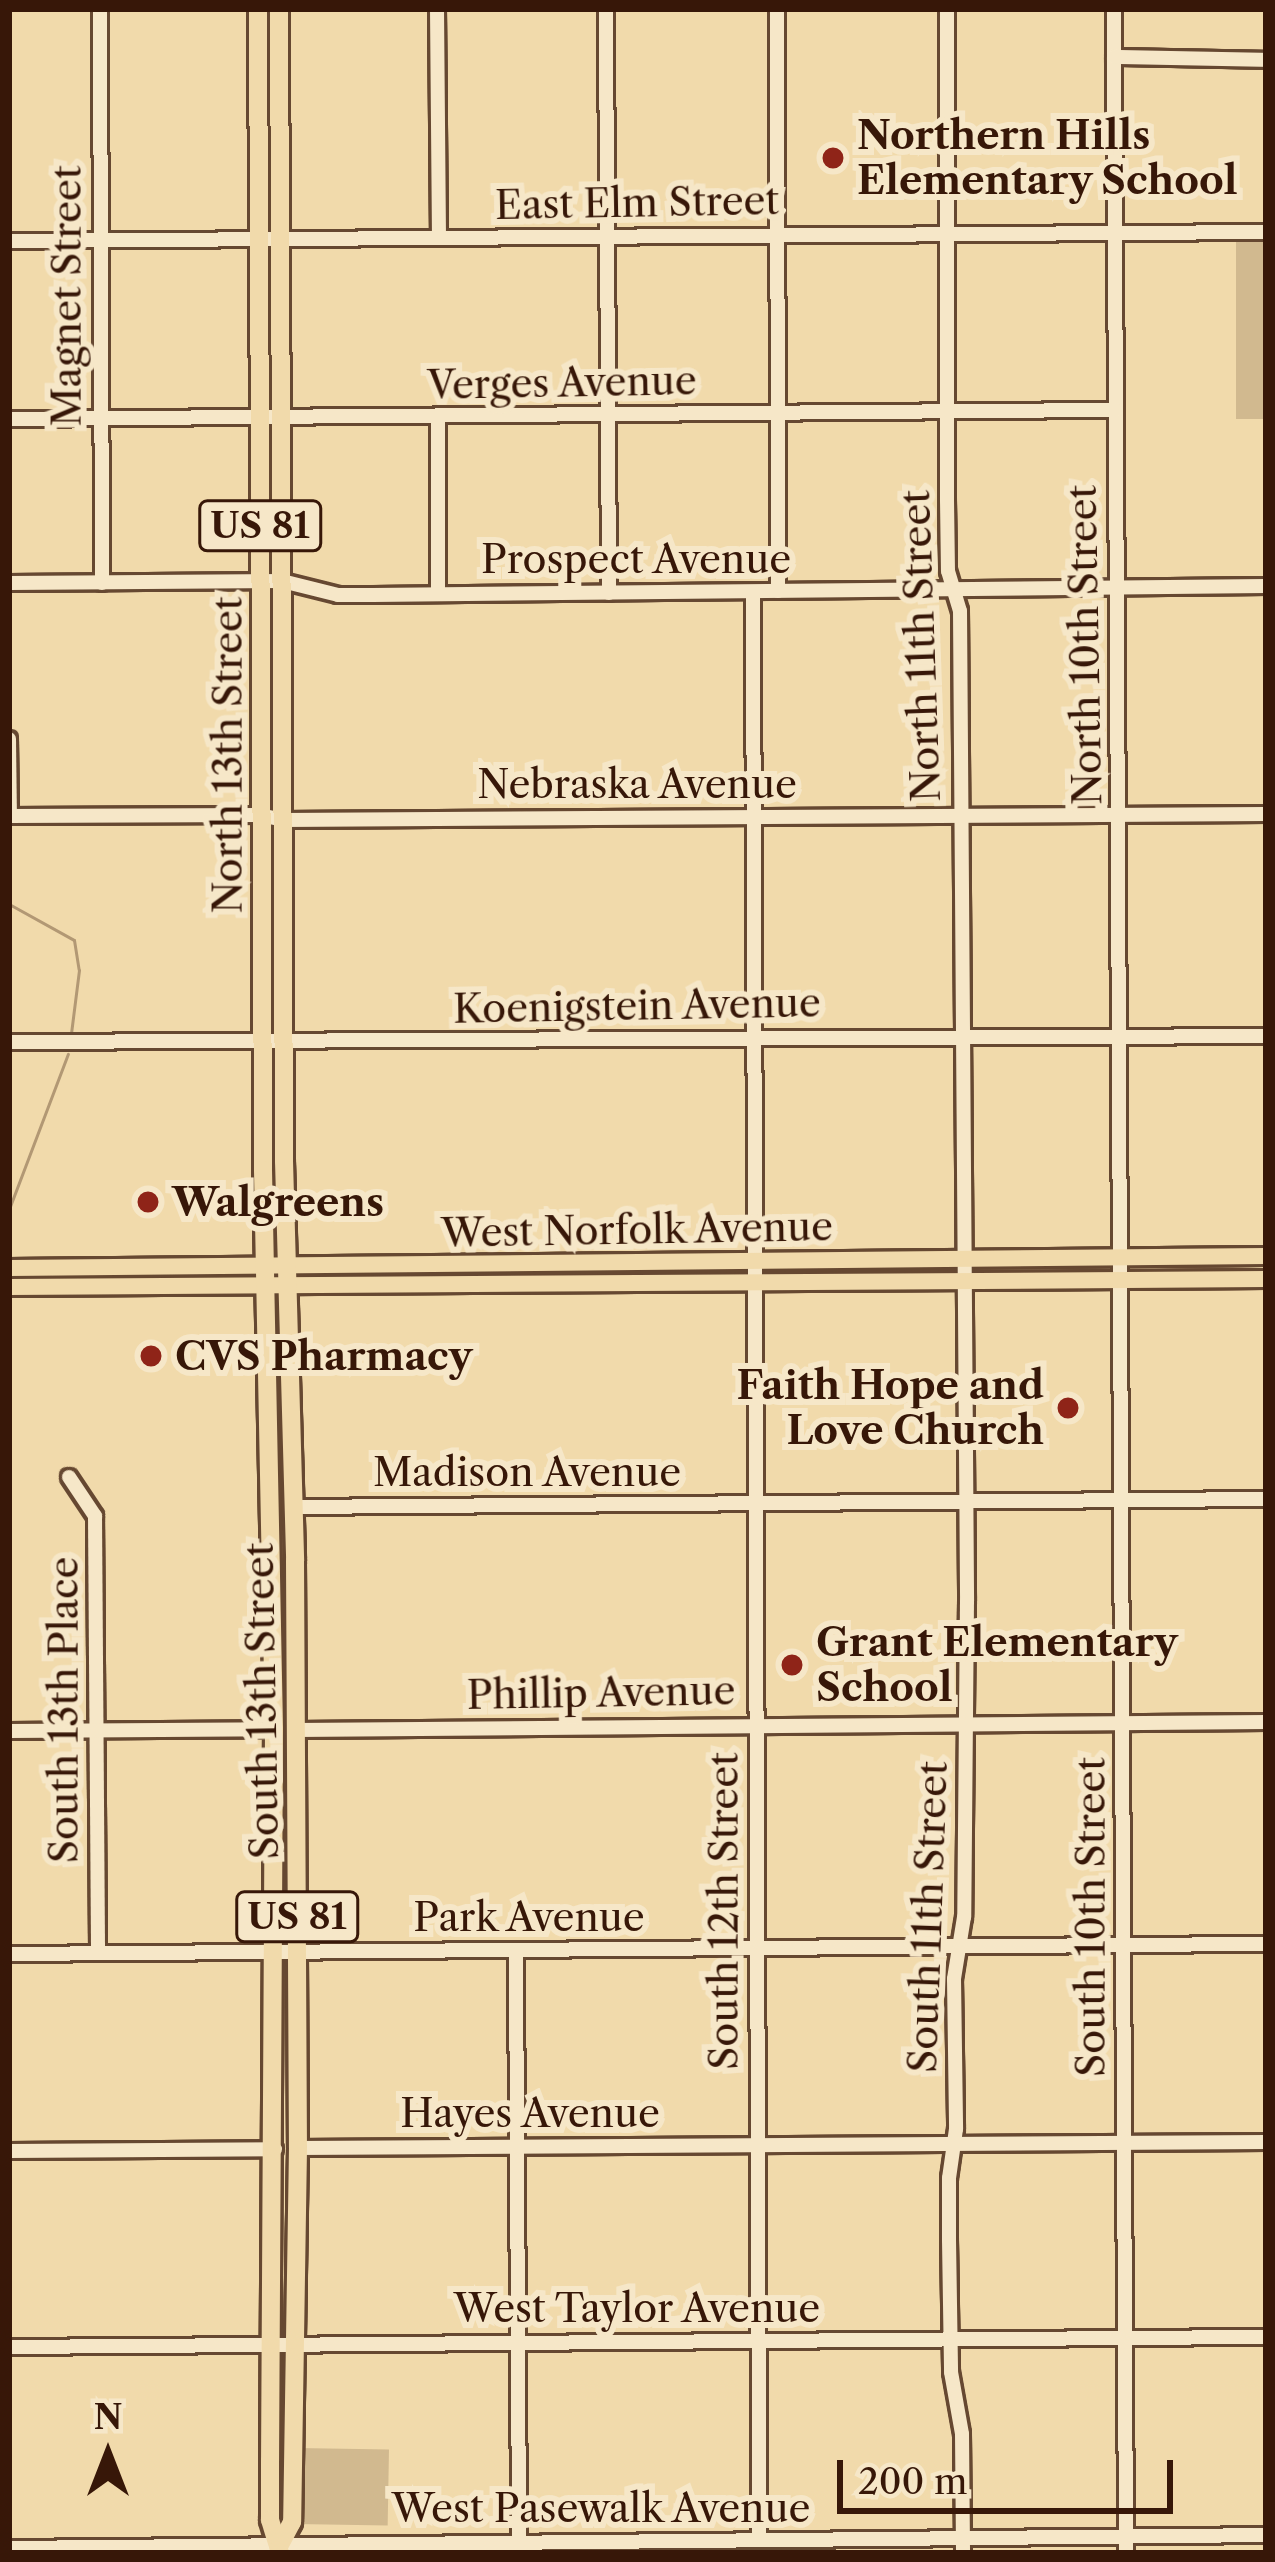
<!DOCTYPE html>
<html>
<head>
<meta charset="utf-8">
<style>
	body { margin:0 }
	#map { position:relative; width:1275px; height:2562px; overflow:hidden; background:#f1daab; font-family:"Libre Caslon Text",serif }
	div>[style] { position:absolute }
	.green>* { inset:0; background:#d1b98f; transform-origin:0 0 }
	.stream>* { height:3px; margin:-1.5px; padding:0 1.5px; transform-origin:1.5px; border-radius:1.5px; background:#b29874 }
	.roads { filter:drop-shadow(3px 0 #664831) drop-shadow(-3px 0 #664831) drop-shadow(0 3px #664831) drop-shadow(0 -3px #664831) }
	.minor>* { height:14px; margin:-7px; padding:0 7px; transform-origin:7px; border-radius:7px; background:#f6e7c8 }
	.major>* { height:16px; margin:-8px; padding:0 8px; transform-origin:8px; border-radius:8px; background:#f1daab }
	.highway>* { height:18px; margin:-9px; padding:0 9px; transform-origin:9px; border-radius:9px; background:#f1daab }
	.dots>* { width:33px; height:33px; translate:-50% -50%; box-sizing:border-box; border:6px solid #f6e7c8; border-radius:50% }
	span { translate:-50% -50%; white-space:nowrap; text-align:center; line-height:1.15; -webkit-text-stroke:12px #f6e7c8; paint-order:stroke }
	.shield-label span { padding:3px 9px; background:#f6e7c8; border:3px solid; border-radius:9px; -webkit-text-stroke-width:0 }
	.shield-label { font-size:36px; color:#371708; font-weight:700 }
	.poi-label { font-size:39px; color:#371708; font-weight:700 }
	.left { translate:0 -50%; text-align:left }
	.right { translate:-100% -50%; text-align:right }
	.street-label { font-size:39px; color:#371708 }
	.frame { position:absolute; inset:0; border:12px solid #371708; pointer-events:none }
	.north { position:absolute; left:48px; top:2394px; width:120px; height:120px; -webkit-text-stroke:9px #f6e7c8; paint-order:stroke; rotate:0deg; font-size:33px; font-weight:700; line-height:48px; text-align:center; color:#371708 }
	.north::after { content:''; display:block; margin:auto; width:42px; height:54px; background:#371708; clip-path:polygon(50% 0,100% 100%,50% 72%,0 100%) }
	.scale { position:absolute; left:837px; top:2460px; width:336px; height:54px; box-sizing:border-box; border:6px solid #371708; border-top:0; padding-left:15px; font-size:36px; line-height:42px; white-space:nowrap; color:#371708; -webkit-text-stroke:9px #f6e7c8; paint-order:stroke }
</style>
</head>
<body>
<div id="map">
	<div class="green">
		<div style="left:1236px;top:237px;width:30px;height:182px"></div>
		<div style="left:297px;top:2448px;width:92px;height:76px;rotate:1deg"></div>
	</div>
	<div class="stream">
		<div style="left:9px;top:904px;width:74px;rotate:29deg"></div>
		<div style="left:74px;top:940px;width:30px;rotate:81deg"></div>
		<div style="left:79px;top:970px;width:64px;rotate:97.2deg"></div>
		<div style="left:9px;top:1209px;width:166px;rotate:-69.2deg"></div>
	</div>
	<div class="roads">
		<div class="minor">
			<div style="left:100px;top:9px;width:574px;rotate:89.8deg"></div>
			<div style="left:437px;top:9px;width:229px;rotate:89.5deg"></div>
			<div style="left:606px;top:9px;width:584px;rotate:89.71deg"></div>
			<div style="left:777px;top:9px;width:582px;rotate:89.9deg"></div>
			<div style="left:947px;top:9px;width:491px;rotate:90deg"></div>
			<div style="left:947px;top:500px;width:71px;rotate:89.2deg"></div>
			<div style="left:948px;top:571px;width:42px;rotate:73.3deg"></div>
			<div style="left:960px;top:611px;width:990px;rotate:89.59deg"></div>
			<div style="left:967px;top:1601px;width:316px;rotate:90.5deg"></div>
			<div style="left:964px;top:1917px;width:63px;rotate:99.2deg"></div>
			<div style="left:954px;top:1979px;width:150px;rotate:89.2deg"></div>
			<div style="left:956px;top:2129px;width:49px;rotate:98.1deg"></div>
			<div style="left:949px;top:2178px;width:62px;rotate:90deg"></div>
			<div style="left:949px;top:2240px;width:132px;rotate:89.1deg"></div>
			<div style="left:951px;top:2372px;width:63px;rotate:79.9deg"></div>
			<div style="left:962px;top:2434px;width:119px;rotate:89.5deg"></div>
			<div style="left:1114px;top:9px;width:2544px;rotate:89.73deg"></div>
			<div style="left:1114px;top:57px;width:152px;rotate:1.1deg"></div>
			<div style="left:9px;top:241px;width:1257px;rotate:-0.41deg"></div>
			<div style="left:438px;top:417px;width:177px;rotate:90deg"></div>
			<div style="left:9px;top:419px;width:1107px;rotate:-0.47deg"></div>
			<div style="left:9px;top:583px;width:273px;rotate:-0.4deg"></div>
			<div style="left:282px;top:581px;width:58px;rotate:14deg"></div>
			<div style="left:338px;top:595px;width:35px"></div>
			<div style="left:373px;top:595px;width:893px;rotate:-0.58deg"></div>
			<div style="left:753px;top:592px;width:1948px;rotate:89.82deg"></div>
			<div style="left:9px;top:739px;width:77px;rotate:89.3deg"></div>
			<div style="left:9px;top:816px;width:251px;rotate:-0.2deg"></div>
			<div style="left:260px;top:815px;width:24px;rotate:12deg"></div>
			<div style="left:283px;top:820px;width:983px;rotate:-0.35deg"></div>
			<div style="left:9px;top:1042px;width:1257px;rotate:-0.27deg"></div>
			<div style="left:69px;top:1477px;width:47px;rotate:56.3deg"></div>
			<div style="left:95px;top:1516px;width:436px;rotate:89.6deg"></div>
			<div style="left:292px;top:1507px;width:974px;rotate:-0.47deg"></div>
			<div style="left:296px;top:1730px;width:970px;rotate:-0.47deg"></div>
			<div style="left:9px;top:1731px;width:265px;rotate:-0.4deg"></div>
			<div style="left:516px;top:1950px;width:603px;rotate:89.71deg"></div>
			<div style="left:9px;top:1954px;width:1257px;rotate:-0.46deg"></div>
			<div style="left:298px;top:2148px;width:968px;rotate:-0.36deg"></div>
			<div style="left:9px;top:2151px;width:266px;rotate:-0.4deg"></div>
			<div style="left:9px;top:2347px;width:1257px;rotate:-0.46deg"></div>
			<div style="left:9px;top:2548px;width:1257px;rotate:-0.59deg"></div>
		</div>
		<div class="major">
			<div style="left:9px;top:1268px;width:1257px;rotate:-0.55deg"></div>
			<div style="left:9px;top:1287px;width:1257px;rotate:-0.36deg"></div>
		</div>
		<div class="highway">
			<div style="left:258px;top:9px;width:1161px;rotate:89.75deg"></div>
			<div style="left:263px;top:1170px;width:559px;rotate:88.87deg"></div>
			<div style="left:274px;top:1729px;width:732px;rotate:90.31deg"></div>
			<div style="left:270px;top:2461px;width:59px;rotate:90deg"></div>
			<div style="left:270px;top:2520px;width:34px;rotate:73deg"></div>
			<div style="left:279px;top:9px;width:1152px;rotate:89.75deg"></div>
			<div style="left:284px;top:1161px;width:400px;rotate:88.4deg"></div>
			<div style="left:295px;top:1561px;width:587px;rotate:89.71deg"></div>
			<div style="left:298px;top:2148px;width:374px;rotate:90.9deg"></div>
			<div style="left:292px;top:2522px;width:26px;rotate:118deg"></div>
		</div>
	</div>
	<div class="dots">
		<div style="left:833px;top:158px;background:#8f2418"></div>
		<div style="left:148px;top:1202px;background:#8f2418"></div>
		<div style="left:151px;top:1356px;background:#8f2418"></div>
		<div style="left:1068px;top:1408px;background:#8f2418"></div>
		<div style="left:792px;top:1665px;background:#8f2418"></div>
	</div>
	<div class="shield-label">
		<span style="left:260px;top:526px">US 81</span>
		<span style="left:297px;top:1917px">US 81</span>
	</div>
	<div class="poi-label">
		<span class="left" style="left:857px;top:158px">Northern Hills<br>Elementary School</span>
		<span class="left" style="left:172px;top:1202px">Walgreens</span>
		<span class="left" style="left:175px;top:1356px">CVS Pharmacy</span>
		<span class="right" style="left:1044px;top:1408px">Faith Hope and<br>Love Church</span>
		<span class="left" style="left:816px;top:1665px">Grant Elementary<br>School</span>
	</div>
	<div class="street-label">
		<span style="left:637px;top:203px;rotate:-1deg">East Elm Street</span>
		<span style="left:67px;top:296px;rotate:-90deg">Magnet Street</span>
		<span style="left:562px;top:383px;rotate:-1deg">Verges Avenue</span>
		<span style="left:636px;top:559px">Prospect Avenue</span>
		<span style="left:1085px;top:645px;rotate:-91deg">North 10th Street</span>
		<span style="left:921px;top:646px;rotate:-92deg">North 11th Street</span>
		<span style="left:228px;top:755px;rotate:-90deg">North 13th Street</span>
		<span style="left:637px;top:784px">Nebraska Avenue</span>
		<span style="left:637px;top:1006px;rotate:-1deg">Koenigstein Avenue</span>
		<span style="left:637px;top:1230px;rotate:-1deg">West Norfolk Avenue</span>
		<span style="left:527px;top:1472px">Madison Avenue</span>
		<span style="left:601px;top:1693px;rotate:-1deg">Phillip Avenue</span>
		<span style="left:262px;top:1701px;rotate:-91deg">South 13th Street</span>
		<span style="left:64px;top:1710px;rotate:-90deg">South 13th Place</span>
		<span style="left:724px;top:1911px;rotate:-90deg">South 12th Street</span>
		<span style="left:529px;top:1917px">Park Avenue</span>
		<span style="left:928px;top:1917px;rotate:-88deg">South 11th Street</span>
		<span style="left:1091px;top:1917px;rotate:-90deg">South 10th Street</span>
		<span style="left:530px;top:2113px">Hayes Avenue</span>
		<span style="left:637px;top:2308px">West Taylor Avenue</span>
		<span style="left:601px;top:2508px">West Pasewalk Avenue</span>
	</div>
	<div class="frame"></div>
	<div class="north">N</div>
	<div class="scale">200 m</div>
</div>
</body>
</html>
